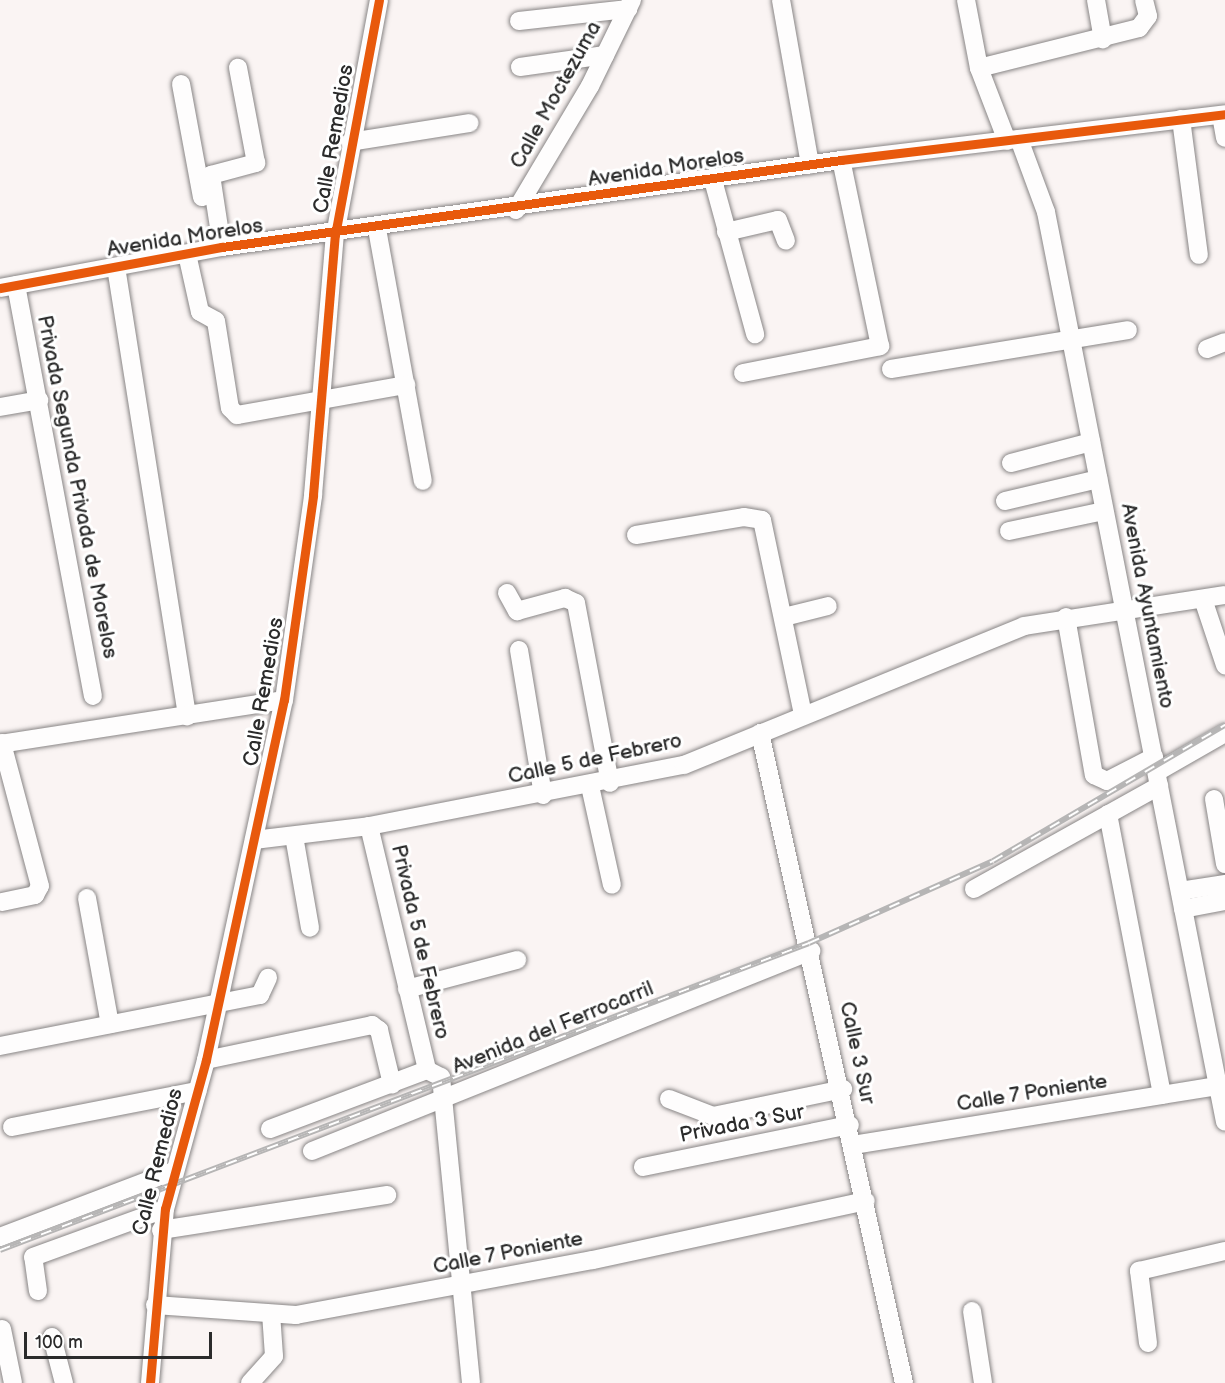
<!DOCTYPE html>
<style>
body{margin:0}
#map{position:relative;width:1225px;height:1383px;overflow:hidden;background:#faf4f3;font-family:"Balsamiq Sans",sans-serif}
div>[style]{position:absolute}
.roads{filter:drop-shadow(0 0 2px #888585) drop-shadow(0 0 2px #888585)}
.minor>*{height:18px;margin:-9px;padding:0 9px;transform-origin:9px;border-radius:9px;background:#fefdfd}
.rail>*{height:6px;margin-top:-3px;transform-origin:0;background:repeating-linear-gradient(90deg,#fff 0 11px,#b6b5b5 0 22px);box-sizing:border-box;border-block:2px solid #b6b5b5}
.cycleway>*{height:9px;margin:-4.5px;padding:0 4.5px;transform-origin:4.5px;border-radius:4.5px;background:#e8590c}
span{translate:-50% -50%;white-space:nowrap;text-align:center;line-height:1.15;-webkit-text-stroke:6px #fff;paint-order:stroke}
.street-label{font-size:21px;color:#2b2b2b}
.scale{position:absolute;left:24px;top:1332px;width:188px;height:27px;box-sizing:border-box;border:3px solid #2b2b2b;border-top:0;padding-left:8px;font-size:18px;line-height:21px;white-space:nowrap;color:#2b2b2b;-webkit-text-stroke:4px #fff;paint-order:stroke}
</style>
<div id="map">
<div class="roads">
<div class="minor">
<i style="left:781px;top:0;width:167px;rotate:80deg"></i>
<i style="left:966px;top:0;width:69px;rotate:79.2deg"></i>
<i style="left:979px;top:68px;width:78px;rotate:69deg"></i>
<i style="left:1096px;top:0;width:40px;rotate:80deg"></i>
<i style="left:519px;top:21px;width:110px;rotate:-6.3deg"></i>
<i style="left:520px;top:67px;width:86px;rotate:-8deg"></i>
<i style="left:979px;top:68px;width:165px;rotate:-14deg"></i>
<i style="left:1139px;top:28px;width:15px;rotate:-53deg"></i>
<i style="left:1148px;top:16px;width:16px;rotate:-104deg"></i>
<i style="left:181px;top:84px;width:115px;rotate:79.5deg"></i>
<i style="left:1221px;top:115px;width:23px;rotate:80deg"></i>
<i style="left:1181px;top:119px;width:137px;rotate:82.5deg"></i>
<i style="left:1019px;top:139px;width:78px;rotate:69.7deg"></i>
<i style="left:1046px;top:212px;width:927px;rotate:78.87deg"></i>
<i style="left:350px;top:142px;width:121px;rotate:-9deg"></i>
<i style="left:713px;top:180px;width:160px;rotate:74.7deg"></i>
<i style="left:516px;top:210px;width:144px;rotate:-59.2deg"></i>
<i style="left:590px;top:86px;width:96px;rotate:-64deg"></i>
<i style="left:377px;top:229px;width:256px;rotate:79.7deg"></i>
<i style="left:726px;top:232px;width:53px;rotate:-13deg"></i>
<i style="left:778px;top:220px;width:22px;rotate:69deg"></i>
<i style="left:222px;top:247px;width:73px;rotate:-98.7deg"></i>
<i style="left:211px;top:175px;width:47px;rotate:-14.9deg"></i>
<i style="left:256px;top:163px;width:97px;rotate:-100.7deg"></i>
<i style="left:187px;top:254px;width:59px;rotate:77.4deg"></i>
<i style="left:200px;top:312px;width:18px;rotate:29deg"></i>
<i style="left:216px;top:321px;width:88px;rotate:80.9deg"></i>
<i style="left:230px;top:408px;width:10px;rotate:45deg"></i>
<i style="left:237px;top:415px;width:172px;rotate:-10.1deg"></i>
<i style="left:116px;top:267px;width:455px;rotate:81deg"></i>
<i style="left:16px;top:285px;width:418px;rotate:79.4deg"></i>
<i style="left:0;top:288px;width:226px;rotate:-10.5deg"></i>
<i style="left:222px;top:247px;width:625px;rotate:-8deg"></i>
<i style="left:841px;top:160px;width:387px;rotate:-6.8deg"></i>
<i style="left:1207px;top:349px;width:19px;rotate:-21deg"></i>
<i style="left:891px;top:369px;width:240px;rotate:-9.3deg"></i>
<i style="left:743px;top:373px;width:140px;rotate:-11.1deg"></i>
<i style="left:880px;top:346px;width:190px;rotate:-101.8deg"></i>
<i style="left:0;top:407px;width:40px;rotate:-10deg"></i>
<i style="left:1011px;top:463px;width:83px;rotate:-14.7deg"></i>
<i style="left:1005px;top:501px;width:96px;rotate:-13.3deg"></i>
<i style="left:1009px;top:531px;width:97px;rotate:-11.9deg"></i>
<i style="left:636px;top:535px;width:109px;rotate:-9.5deg"></i>
<i style="left:744px;top:517px;width:18px;rotate:9deg"></i>
<i style="left:762px;top:520px;width:198px;rotate:78.1deg"></i>
<i style="left:507px;top:593px;width:21px;rotate:61deg"></i>
<i style="left:517px;top:611px;width:50px;rotate:-15.2deg"></i>
<i style="left:565px;top:598px;width:12px;rotate:24deg"></i>
<i style="left:576px;top:603px;width:183px;rotate:79.3deg"></i>
<i style="left:1203px;top:599px;width:70px;rotate:71.6deg"></i>
<i style="left:784px;top:617px;width:45px;rotate:-14deg"></i>
<i style="left:1066px;top:617px;width:160px;rotate:80deg"></i>
<i style="left:1094px;top:775px;width:14px;rotate:25deg"></i>
<i style="left:1107px;top:781px;width:53px;rotate:-27.1deg"></i>
<i style="left:519px;top:650px;width:147px;rotate:80.6deg"></i>
<i style="left:760px;top:733px;width:666px;rotate:77.51deg"></i>
<i style="left:0;top:744px;width:287px;rotate:-8.8deg"></i>
<i style="left:1157px;top:772px;width:78px;rotate:-29.8deg"></i>
<i style="left:590px;top:786px;width:101px;rotate:77.5deg"></i>
<i style="left:1214px;top:799px;width:66px;rotate:80.4deg"></i>
<i style="left:1108px;top:814px;width:286px;rotate:79.1deg"></i>
<i style="left:369px;top:826px;width:251px;rotate:76.6deg"></i>
<i style="left:427px;top:1070px;width:16px;rotate:27deg"></i>
<i style="left:441px;top:1077px;width:307px;rotate:84.4deg"></i>
<i style="left:294px;top:836px;width:93px;rotate:80.1deg"></i>
<i style="left:254px;top:840px;width:116px;rotate:-6.9deg"></i>
<i style="left:369px;top:826px;width:321px;rotate:-11deg"></i>
<i style="left:684px;top:765px;width:367px;rotate:-22.2deg"></i>
<i style="left:1024px;top:626px;width:203px;rotate:-8.8deg"></i>
<i style="left:974px;top:889px;width:212px;rotate:-29.1deg"></i>
<i style="left:1180px;top:891px;width:46px;rotate:-8.8deg"></i>
<i style="left:87px;top:898px;width:128px;rotate:79.7deg"></i>
<i style="left:2px;top:902px;width:34px;rotate:-12deg"></i>
<i style="left:35px;top:895px;width:10px;rotate:-61deg"></i>
<i style="left:40px;top:886px;width:148px;rotate:-104.9deg"></i>
<i style="left:1183px;top:909px;width:43px;rotate:-10.8deg"></i>
<i style="left:407px;top:989px;width:114px;rotate:-14.8deg"></i>
<i style="left:0;top:1046px;width:265px;rotate:-11.1deg"></i>
<i style="left:260px;top:995px;width:19px;rotate:-65deg"></i>
<i style="left:206px;top:1060px;width:170px;rotate:-11.9deg"></i>
<i style="left:372px;top:1025px;width:9px;rotate:36deg"></i>
<i style="left:379px;top:1030px;width:56px;rotate:76.5deg"></i>
<i style="left:669px;top:1099px;width:47px;rotate:21.1deg"></i>
<i style="left:713px;top:1116px;width:133px;rotate:-11.7deg"></i>
<i style="left:12px;top:1127px;width:189px;rotate:-11deg"></i>
<i style="left:270px;top:1129px;width:168px;rotate:-20.6deg"></i>
<i style="left:853px;top:1145px;width:369px;rotate:-9.2deg"></i>
<i style="left:312px;top:1151px;width:538px;rotate:-21.84deg"></i>
<i style="left:643px;top:1167px;width:211px;rotate:-11.5deg"></i>
<i style="left:161px;top:1230px;width:229px;rotate:-8.8deg"></i>
<i style="left:0;top:1237px;width:186px;rotate:-20.8deg"></i>
<i style="left:38px;top:1291px;width:34px;rotate:-98deg"></i>
<i style="left:33px;top:1257px;width:140px;rotate:-20deg"></i>
<i style="left:155px;top:1305px;width:141px;rotate:4.1deg"></i>
<i style="left:296px;top:1315px;width:302px;rotate:-10.5deg"></i>
<i style="left:593px;top:1260px;width:279px;rotate:-12.2deg"></i>
<i style="left:972px;top:1311px;width:73px;rotate:81.3deg"></i>
<i style="left:2px;top:1329px;width:55px;rotate:78.5deg"></i>
<i style="left:52px;top:1337px;width:48px;rotate:75.4deg"></i>
<i style="left:1148px;top:1343px;width:73px;rotate:-97.1deg"></i>
<i style="left:1139px;top:1271px;width:88px;rotate:-13.1deg"></i>
<i style="left:150px;top:1383px;width:175px;rotate:-85.1deg"></i>
<i style="left:165px;top:1209px;width:155px;rotate:-74.6deg"></i>
<i style="left:206px;top:1060px;width:368px;rotate:-77.8deg"></i>
<i style="left:284px;top:700px;width:207px;rotate:-81.9deg"></i>
<i style="left:313px;top:495px;width:261px;rotate:-85.2deg"></i>
<i style="left:335px;top:235px;width:239px;rotate:-79.4deg"></i>
<i style="left:250px;top:1383px;width:36px;rotate:-48deg"></i>
<i style="left:274px;top:1356px;width:39px;rotate:-94deg"></i>
</div>
</div>
<div class="rail">
<i style="left:0;top:1250px;width:865px;rotate:-20.78deg"></i>
<i style="left:809px;top:943px;width:201px;rotate:-24deg"></i>
<i style="left:993px;top:861px;width:269px;rotate:-30.4deg"></i>
</div>
<div class="cycleway">
<i style="left:0;top:288px;width:226px;rotate:-10.5deg"></i>
<i style="left:222px;top:247px;width:625px;rotate:-8deg"></i>
<i style="left:841px;top:160px;width:387px;rotate:-6.8deg"></i>
<i style="left:150px;top:1383px;width:175px;rotate:-85.1deg"></i>
<i style="left:165px;top:1209px;width:155px;rotate:-74.6deg"></i>
<i style="left:206px;top:1060px;width:368px;rotate:-77.8deg"></i>
<i style="left:284px;top:700px;width:207px;rotate:-81.9deg"></i>
<i style="left:313px;top:495px;width:261px;rotate:-85.2deg"></i>
<i style="left:335px;top:235px;width:239px;rotate:-79.4deg"></i>
</div>
<div class="street-label">
<span style="left:556px;top:95px;rotate:-61deg">Calle Moctezuma</span>
<span style="left:334px;top:139px;rotate:-80deg">Calle Remedios</span>
<span style="left:666px;top:168px;rotate:-9deg">Avenida Morelos</span>
<span style="left:185px;top:238px;rotate:-9deg">Avenida Morelos</span>
<span style="left:77px;top:487px;rotate:79deg">Privada Segunda Privada de Morelos</span>
<span style="left:1147px;top:606px;rotate:79deg">Avenida Ayuntamiento</span>
<span style="left:264px;top:692px;rotate:-80deg">Calle Remedios</span>
<span style="left:595px;top:759px;rotate:-12deg">Calle 5 de Febrero</span>
<span style="left:420px;top:942px;rotate:77deg">Privada 5 de Febrero</span>
<span style="left:553px;top:1028px;rotate:-22deg">Avenida del Ferrocarril</span>
<span style="left:857px;top:1053px;rotate:78deg">Calle 3 Sur</span>
<span style="left:1032px;top:1093px;rotate:-9deg">Calle 7 Poniente</span>
<span style="left:742px;top:1124px;rotate:-11deg">Privada 3 Sur</span>
<span style="left:158px;top:1162px;rotate:-76deg">Calle Remedios</span>
<span style="left:508px;top:1253px;rotate:-11deg">Calle 7 Poniente</span>
</div>
<div class="scale">100 m</div>
</div>
